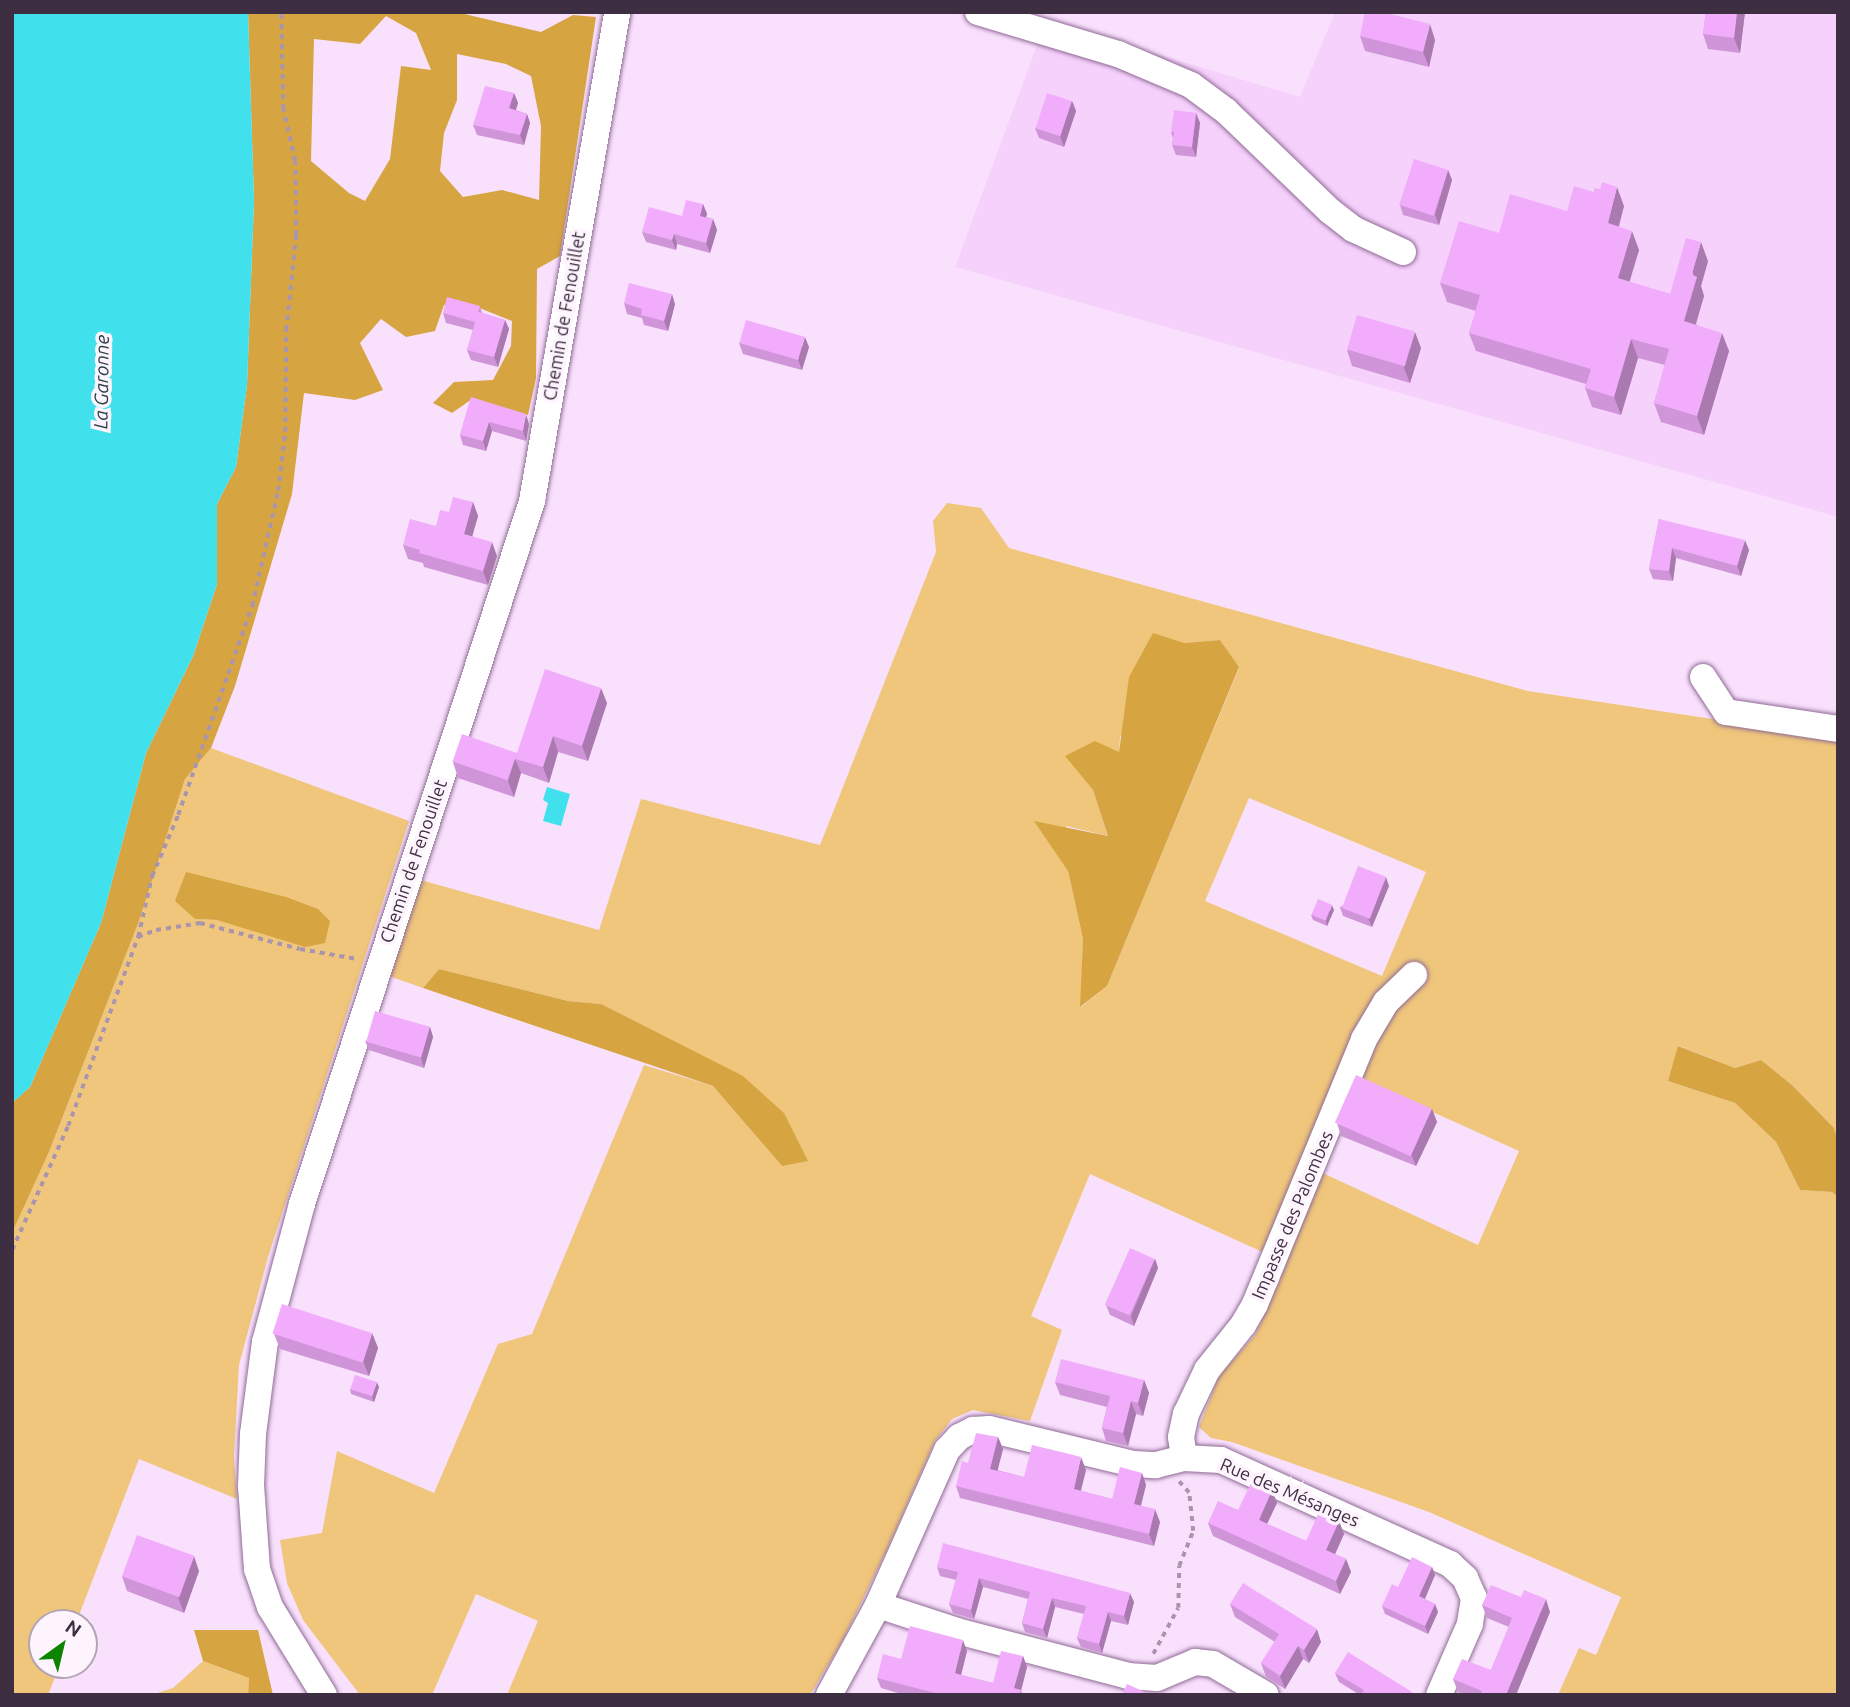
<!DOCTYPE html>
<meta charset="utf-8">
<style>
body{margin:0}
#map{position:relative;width:1850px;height:1707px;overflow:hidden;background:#f9e1fd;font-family:Ubuntu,sans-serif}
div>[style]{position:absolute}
.built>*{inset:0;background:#f6d1fc}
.green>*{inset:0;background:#efc67b}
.forest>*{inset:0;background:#d6a541}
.water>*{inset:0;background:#40e1ec}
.path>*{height:3.5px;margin-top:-1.75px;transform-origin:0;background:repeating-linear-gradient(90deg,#aa95ad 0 5px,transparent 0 10px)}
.roads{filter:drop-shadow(0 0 2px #906b96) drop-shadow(0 0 2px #906b96)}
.minor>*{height:26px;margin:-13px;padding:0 13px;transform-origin:13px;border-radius:13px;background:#fff}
.wall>*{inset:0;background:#cf95d8}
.shaded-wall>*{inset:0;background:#a979b0}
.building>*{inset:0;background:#f1adfb;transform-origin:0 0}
span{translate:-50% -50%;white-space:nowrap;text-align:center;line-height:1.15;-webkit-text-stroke:7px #fdf4fe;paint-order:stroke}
.street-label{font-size:18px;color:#3e2e41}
.water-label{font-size:19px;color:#274143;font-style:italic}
.frame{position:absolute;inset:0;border:14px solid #3e2e41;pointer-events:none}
.north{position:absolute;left:28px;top:1609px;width:70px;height:70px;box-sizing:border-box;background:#fdf4fe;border:2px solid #b1a5b2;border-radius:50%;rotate:34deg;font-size:19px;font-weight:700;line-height:28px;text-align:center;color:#3e2e41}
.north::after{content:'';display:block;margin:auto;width:24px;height:32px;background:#0c8400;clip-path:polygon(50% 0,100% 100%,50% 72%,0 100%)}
</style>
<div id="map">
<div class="built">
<i style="clip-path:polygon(1335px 12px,1838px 12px,1838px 517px,955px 267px,1046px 21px,1300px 97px)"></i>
</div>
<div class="green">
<i style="clip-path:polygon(evenodd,947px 503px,981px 508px,1009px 548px,1528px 691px,1838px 738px,1838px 1140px,1834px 1128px,1792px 1085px,1761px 1060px,1735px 1068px,1679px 1046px,1668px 1081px,1735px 1103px,1776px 1142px,1800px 1190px,1832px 1192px,1838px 1197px,1838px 1695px,1558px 1695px,1579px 1648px,1596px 1655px,1621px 1597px,1429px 1512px,1232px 1442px,1211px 1438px,1199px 1427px,1219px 1376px,1255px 1335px,1287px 1263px,1090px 1174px,1031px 1316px,1062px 1330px,1030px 1421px,973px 1410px,952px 1419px,935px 1441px,886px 1552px,843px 1640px,810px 1695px,507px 1695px,538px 1621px,476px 1594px,432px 1695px,360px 1695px,303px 1620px,287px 1583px,280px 1540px,322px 1533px,337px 1451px,434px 1493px,498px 1344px,532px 1334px,644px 1065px,713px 1086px,782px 1166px,784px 1113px,601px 1004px,568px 1001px,439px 969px,423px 988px,386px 975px,417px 879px,599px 930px,641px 799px,820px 845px,936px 552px,933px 521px,947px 503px,1220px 640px,1239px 668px,1107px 986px,1081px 1007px,1083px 939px,1068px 871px,1066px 826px,1108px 836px,1093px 790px,1066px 756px,1119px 753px,1120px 737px,1184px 643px,1220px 640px,947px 503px,1249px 798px,1426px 872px,1382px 976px,1205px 901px,1249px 798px,947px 503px,1355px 1077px,1519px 1151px,1478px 1245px,1314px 1169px,1355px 1077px)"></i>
<i style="clip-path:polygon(evenodd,211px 748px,409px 821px,268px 1257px,239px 1365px,234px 1457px,237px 1499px,139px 1459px,76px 1623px,42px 1623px,42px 1665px,60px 1665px,48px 1695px,12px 1695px,12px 1233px,49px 1152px,139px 921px,185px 779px,211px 748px,286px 897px,217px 920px,195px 919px,286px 897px)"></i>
<i style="clip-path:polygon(203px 1661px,249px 1678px,248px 1695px,151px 1695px,173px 1688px)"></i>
</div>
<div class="forest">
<i style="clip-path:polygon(evenodd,248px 12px,456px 12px,541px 32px,573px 15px,596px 17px,560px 256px,537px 269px,536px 378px,528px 415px,472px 399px,452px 413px,433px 403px,454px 382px,493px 380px,511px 346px,512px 321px,467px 303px,444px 305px,435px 331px,406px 337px,381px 319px,360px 343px,383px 390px,355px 400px,304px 393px,292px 494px,235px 686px,211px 748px,185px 779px,139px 921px,49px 1152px,12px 1233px,12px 1103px,30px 1087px,101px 923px,146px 753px,193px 656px,217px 584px,217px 504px,236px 467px,247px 385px,254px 201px,248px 12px,386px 16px,416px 33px,431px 70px,401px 66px,390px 159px,365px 201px,349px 193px,311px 161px,314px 39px,360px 44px,386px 16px,248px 12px,457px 54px,506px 64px,531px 76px,541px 126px,539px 200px,502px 190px,463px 197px,440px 171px,444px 133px,457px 100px,457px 54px)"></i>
<i style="clip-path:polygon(1153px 633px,1184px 643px,1220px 640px,1239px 667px,1107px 986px,1080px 1007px,1083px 939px,1068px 871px,1034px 821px,1108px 836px,1093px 790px,1065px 756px,1095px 741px,1119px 752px,1129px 677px)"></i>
<i style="clip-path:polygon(186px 872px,286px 897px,318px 909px,330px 921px,325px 943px,305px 947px,217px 920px,195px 919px,175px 901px)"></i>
<i style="clip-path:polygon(439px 969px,568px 1001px,601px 1004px,743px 1076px,784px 1113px,808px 1161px,782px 1166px,713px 1086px,423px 988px)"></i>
<i style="clip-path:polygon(1678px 1046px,1735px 1068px,1761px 1060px,1792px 1085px,1834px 1128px,1838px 1140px,1838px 1197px,1832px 1192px,1800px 1190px,1776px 1142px,1735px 1103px,1668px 1081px)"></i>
<i style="clip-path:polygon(194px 1630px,258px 1630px,273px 1695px,248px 1695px,249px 1678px,203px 1661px)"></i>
</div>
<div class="water">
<i style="clip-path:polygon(12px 12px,248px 12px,254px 201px,247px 385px,236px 467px,217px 504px,217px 584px,193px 656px,146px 753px,101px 923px,30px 1087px,12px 1103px)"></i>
<i style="clip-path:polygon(547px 787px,570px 794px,561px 826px,543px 821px,548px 803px,543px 800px)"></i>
</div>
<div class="path">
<i style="left:138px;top:937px;width:19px;rotate:-21deg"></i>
<i style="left:156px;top:930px;width:45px;rotate:-9deg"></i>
<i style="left:200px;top:923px;width:103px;rotate:14.6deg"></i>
<i style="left:300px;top:949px;width:58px;rotate:10deg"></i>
<i style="left:12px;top:1250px;width:136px;rotate:-65.7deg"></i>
<i style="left:68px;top:1126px;width:202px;rotate:-69.7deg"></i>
<i style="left:138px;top:937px;width:63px;rotate:-77.1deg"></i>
<i style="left:152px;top:876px;width:66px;rotate:-66.9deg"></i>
<i style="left:178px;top:815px;width:222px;rotate:-70.5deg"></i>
<i style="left:252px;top:606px;width:118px;rotate:-77.3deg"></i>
<i style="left:278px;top:491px;width:59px;rotate:-83.2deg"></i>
<i style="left:285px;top:432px;width:102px;rotate:-89.4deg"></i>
<i style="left:286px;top:330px;width:96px;rotate:-84deg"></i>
<i style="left:296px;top:235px;width:74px;rotate:-90.8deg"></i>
<i style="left:295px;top:161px;width:53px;rotate:-103deg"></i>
<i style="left:283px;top:109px;width:97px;rotate:-91.2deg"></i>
<i style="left:1153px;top:1654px;width:52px;rotate:-61.5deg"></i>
<i style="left:1178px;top:1608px;width:42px;rotate:-88.6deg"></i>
<i style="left:1179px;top:1566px;width:38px;rotate:-68deg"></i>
<i style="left:1193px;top:1531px;width:38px;rotate:-96deg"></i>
<i style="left:1189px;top:1493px;width:15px;rotate:-132deg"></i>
</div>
<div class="roads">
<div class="minor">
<i style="left:978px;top:12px;width:146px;rotate:16.7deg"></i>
<i style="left:1118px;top:54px;width:79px;rotate:23deg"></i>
<i style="left:1191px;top:85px;width:44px;rotate:36.6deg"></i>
<i style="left:1226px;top:111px;width:144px;rotate:43.9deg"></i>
<i style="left:1330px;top:211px;width:29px;rotate:38deg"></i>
<i style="left:1353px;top:229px;width:55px;rotate:24.7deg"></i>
<i style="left:1703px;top:677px;width:42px;rotate:56.7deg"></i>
<i style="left:1726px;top:712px;width:113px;rotate:8.6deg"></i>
<i style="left:1184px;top:1458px;width:21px;rotate:-98deg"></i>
<i style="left:1181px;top:1437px;width:24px;rotate:-78deg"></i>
<i style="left:1186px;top:1414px;width:49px;rotate:-64.5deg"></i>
<i style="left:1207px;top:1370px;width:58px;rotate:-51.3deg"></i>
<i style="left:1243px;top:1325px;width:24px;rotate:-60deg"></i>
<i style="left:1255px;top:1304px;width:287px;rotate:-67.6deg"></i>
<i style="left:1364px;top:1039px;width:43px;rotate:-59.3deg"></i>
<i style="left:1386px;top:1002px;width:39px;rotate:-44deg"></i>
<i style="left:878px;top:1605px;width:83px;rotate:18.2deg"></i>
<i style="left:957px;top:1631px;width:177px;rotate:14.7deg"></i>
<i style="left:1128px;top:1676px;width:29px;rotate:4deg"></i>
<i style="left:1157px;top:1678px;width:41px;rotate:-22.8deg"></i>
<i style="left:1195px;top:1662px;width:18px;rotate:6deg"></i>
<i style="left:1213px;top:1664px;width:61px;rotate:30.3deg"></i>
<i style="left:324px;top:1695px;width:103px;rotate:-121.5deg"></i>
<i style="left:270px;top:1607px;width:40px;rotate:-108.9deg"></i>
<i style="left:257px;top:1569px;width:83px;rotate:-94.1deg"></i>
<i style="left:251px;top:1486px;width:52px;rotate:-87.8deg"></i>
<i style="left:253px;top:1434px;width:93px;rotate:-82.6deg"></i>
<i style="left:265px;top:1342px;width:143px;rotate:-75deg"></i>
<i style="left:302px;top:1204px;width:740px;rotate:-71.88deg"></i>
<i style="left:532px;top:501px;width:496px;rotate:-80.1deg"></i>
<i style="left:829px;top:1695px;width:102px;rotate:-61.4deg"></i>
<i style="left:878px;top:1605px;width:170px;rotate:-66deg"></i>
<i style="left:947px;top:1450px;width:18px;rotate:-47deg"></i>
<i style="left:959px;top:1437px;width:16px;rotate:-27deg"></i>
<i style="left:973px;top:1430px;width:16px;rotate:-4deg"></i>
<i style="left:989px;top:1429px;width:149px;rotate:13.6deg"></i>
<i style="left:1134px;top:1464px;width:22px;rotate:3deg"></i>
<i style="left:1156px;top:1465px;width:29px;rotate:-14deg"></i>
<i style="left:1184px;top:1458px;width:37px;rotate:3deg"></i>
<i style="left:1221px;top:1460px;width:252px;rotate:24.4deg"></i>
<i style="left:1450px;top:1564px;width:21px;rotate:43deg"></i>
<i style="left:1465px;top:1578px;width:22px;rotate:66deg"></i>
<i style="left:1474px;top:1598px;width:26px;rotate:99deg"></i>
<i style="left:1470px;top:1624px;width:77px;rotate:113.6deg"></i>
</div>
</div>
<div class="wall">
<i style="clip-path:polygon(1706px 12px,1745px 12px,1740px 53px,1708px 49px,1703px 34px)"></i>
<i style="clip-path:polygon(1360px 36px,1435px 40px,1429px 67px,1365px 51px)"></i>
<i style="clip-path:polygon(514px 93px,518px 103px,516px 110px,527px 114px,530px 123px,524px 145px,477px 135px,473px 125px)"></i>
<i style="clip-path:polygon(1072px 101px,1076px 111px,1064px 147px,1039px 138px,1035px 128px)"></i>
<i style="clip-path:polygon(1196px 113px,1200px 123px,1196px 157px,1176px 155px,1172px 145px,1173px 138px,1171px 132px)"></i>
<i style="clip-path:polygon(1448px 170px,1452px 180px,1439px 225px,1403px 215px,1400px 205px)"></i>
<i style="clip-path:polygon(1600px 189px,1624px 206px,1619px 227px,1639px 250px,1629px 282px,1670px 294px,1708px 261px,1701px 286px,1704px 296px,1696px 324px,1729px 351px,1704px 435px,1661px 422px,1654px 403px,1665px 365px,1638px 358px,1621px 415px,1592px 407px,1585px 388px,1586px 384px,1476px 351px,1469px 333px,1476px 311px,1447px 302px,1440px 283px,1499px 233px,1567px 211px,1594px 192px)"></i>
<i style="clip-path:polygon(703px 204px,707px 214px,706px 217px,713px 219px,717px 230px,710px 253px,677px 244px,676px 250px,646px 242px,642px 232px,682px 216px)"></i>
<i style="clip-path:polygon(624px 303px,675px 304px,668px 331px,644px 325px,642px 318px,627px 314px)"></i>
<i style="clip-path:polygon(480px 306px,482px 313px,505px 320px,509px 329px,498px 367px,471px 360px,467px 350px,473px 330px,446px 323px,443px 313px)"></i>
<i style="clip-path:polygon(739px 343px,809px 347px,802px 370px,743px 354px)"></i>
<i style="clip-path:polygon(1421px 348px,1410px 383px,1352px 366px,1347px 350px)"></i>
<i style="clip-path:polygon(471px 397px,529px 424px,526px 441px,492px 431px,486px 451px,463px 445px,460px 435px)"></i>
<i style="clip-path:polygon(473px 502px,478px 516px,472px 536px,497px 556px,488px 585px,424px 567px,423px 563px,408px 559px,403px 545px,436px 526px,449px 512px)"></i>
<i style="clip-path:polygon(1659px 519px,1749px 550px,1741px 576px,1676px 558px,1673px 581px,1653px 579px,1649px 569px)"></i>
<i style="clip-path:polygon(607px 703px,588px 761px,558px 752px,549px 783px,521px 773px,514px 797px,458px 778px,453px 762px,517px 753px)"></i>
<i style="clip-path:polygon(1389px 886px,1372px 927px,1343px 916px,1340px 907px)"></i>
<i style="clip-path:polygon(1334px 910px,1327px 926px,1313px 920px,1311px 915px)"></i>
<i style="clip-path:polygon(430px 1027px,433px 1037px,424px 1068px,369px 1050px,365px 1041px)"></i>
<i style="clip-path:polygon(1432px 1109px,1437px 1122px,1416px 1166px,1341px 1136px,1337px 1123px)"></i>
<i style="clip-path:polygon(1155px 1259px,1158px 1268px,1134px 1326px,1110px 1315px,1106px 1305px)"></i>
<i style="clip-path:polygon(372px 1333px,378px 1348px,369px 1376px,280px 1349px,274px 1334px)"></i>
<i style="clip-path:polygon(1144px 1380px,1149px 1393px,1143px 1416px,1136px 1414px,1128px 1446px,1106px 1441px,1102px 1428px,1107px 1407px,1060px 1395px,1055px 1382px)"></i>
<i style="clip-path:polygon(379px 1387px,374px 1402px,351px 1394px,350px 1389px)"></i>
<i style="clip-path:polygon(998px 1437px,1003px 1449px,997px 1470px,1024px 1477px,1086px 1470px,1081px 1491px,1112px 1499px,1142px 1473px,1146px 1485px,1141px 1506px,1160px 1522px,1154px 1546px,960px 1498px,956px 1486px,968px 1463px)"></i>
<i style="clip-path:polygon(1272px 1490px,1277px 1503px,1267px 1524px,1306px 1541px,1339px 1521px,1344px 1534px,1335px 1554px,1346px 1559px,1351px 1572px,1340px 1594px,1213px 1536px,1208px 1523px,1238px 1510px)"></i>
<i style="clip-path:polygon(937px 1567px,1134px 1602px,1128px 1625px,1111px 1621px,1102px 1653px,1081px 1647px,1077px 1638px,1084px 1614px,1055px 1607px,1047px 1638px,1025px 1632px,1022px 1623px,1028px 1599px,983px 1587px,974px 1619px,953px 1613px,949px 1604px,956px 1580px,940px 1576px)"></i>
<i style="clip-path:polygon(1432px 1567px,1435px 1575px,1425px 1599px,1435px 1604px,1438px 1612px,1428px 1634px,1385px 1614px,1382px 1606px,1398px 1587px)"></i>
<i style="clip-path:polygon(199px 1571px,184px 1613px,127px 1591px,122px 1576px)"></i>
<i style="clip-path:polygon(1230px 1604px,1321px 1642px,1309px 1663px,1303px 1659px,1285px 1689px,1266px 1677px,1261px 1663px,1275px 1642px,1235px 1617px)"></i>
<i style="clip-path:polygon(1482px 1605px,1550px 1612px,1516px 1695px,1465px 1695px,1458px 1692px,1453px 1679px,1491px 1670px,1509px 1627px,1487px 1618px)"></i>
<i style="clip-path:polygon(967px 1651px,961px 1675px,993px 1683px,1023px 1656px,1027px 1667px,1021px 1690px,1023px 1695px,905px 1695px,881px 1688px,877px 1678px,901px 1659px)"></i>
<i style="clip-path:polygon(1335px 1673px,1413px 1695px,1360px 1695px,1339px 1682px)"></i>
</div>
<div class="shaded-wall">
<i style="clip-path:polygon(1737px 12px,1745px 12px,1740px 53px,1734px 38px)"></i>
<i style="clip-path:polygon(1430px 24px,1435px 40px,1429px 67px,1423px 52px)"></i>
<i style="clip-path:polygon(514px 93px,518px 103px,513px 118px,509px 108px)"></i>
<i style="clip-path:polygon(1072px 101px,1076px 111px,1064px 147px,1060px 136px)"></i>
<i style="clip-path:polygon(1196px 113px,1200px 123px,1196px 157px,1192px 147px)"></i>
<i style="clip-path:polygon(527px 114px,530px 123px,524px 145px,520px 135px)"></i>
<i style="clip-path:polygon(1448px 170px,1452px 180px,1439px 225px,1435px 215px)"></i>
<i style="clip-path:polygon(1617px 187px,1624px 206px,1614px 242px,1608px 223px)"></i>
<i style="clip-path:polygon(703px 204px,707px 214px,703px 226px,700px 216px)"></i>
<i style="clip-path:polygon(713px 219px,717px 230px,710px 253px,706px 243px)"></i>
<i style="clip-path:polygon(1632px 231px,1639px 250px,1625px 297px,1618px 278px)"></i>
<i style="clip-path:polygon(674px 234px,677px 244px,676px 250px,672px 240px)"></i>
<i style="clip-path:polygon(1701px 242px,1708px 261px,1701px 286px,1704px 296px,1691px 340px,1684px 321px,1693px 275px,1693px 270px)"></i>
<i style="clip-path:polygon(672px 294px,675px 304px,668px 331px,664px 321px)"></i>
<i style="clip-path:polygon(505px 320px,509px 329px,498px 367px,494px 357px)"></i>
<i style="clip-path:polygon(1415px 332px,1421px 348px,1410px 383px,1404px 368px)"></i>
<i style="clip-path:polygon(1722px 333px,1729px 351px,1704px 435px,1697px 416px)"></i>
<i style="clip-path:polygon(805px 337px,809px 347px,802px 370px,798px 360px)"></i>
<i style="clip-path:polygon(1631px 339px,1638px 358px,1621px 415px,1614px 397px)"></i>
<i style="clip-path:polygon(526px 414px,529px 424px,526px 441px,523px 431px)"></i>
<i style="clip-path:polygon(489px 422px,492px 431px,486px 451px,483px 441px)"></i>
<i style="clip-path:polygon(473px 502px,478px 516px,469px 548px,464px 534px)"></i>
<i style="clip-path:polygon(1745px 540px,1749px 550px,1741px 576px,1737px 566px)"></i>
<i style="clip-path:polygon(492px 542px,497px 556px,488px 585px,483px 571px)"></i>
<i style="clip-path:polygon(1672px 548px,1676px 558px,1673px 581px,1669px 571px)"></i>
<i style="clip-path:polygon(601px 688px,607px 703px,588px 761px,582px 746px)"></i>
<i style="clip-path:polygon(553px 736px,558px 752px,549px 783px,543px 767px)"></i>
<i style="clip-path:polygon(515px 759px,521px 773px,514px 797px,508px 781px)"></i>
<i style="clip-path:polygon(1386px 877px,1389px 886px,1372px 927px,1368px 918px)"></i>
<i style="clip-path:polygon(1332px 905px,1334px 910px,1327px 926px,1326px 921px)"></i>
<i style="clip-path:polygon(430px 1027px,433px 1037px,424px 1068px,421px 1058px)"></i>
<i style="clip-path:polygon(1432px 1109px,1437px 1122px,1416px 1166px,1411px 1154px)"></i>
<i style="clip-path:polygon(1155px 1259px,1158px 1268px,1134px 1326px,1131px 1316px)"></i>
<i style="clip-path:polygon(372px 1333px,378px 1348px,369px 1376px,363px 1361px)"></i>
<i style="clip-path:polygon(1144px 1380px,1149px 1393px,1143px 1416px,1138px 1403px)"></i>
<i style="clip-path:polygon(377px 1382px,379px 1387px,374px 1402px,372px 1397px)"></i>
<i style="clip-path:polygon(1131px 1401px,1136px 1414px,1128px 1446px,1123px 1433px)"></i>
<i style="clip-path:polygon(998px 1437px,1003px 1449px,995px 1481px,990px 1469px)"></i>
<i style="clip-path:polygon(1081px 1457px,1086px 1470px,1078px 1501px,1074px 1489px)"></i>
<i style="clip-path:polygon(1142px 1473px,1146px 1485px,1138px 1516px,1134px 1504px)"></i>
<i style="clip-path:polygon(1272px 1490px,1277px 1503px,1263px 1532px,1259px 1520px)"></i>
<i style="clip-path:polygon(1155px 1509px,1160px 1522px,1154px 1546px,1149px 1534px)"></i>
<i style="clip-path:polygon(1339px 1521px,1344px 1534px,1331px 1563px,1326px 1550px)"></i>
<i style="clip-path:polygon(194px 1556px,199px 1571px,184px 1613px,178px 1597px)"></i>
<i style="clip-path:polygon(1346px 1559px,1351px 1572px,1340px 1594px,1336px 1581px)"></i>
<i style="clip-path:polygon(1432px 1567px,1435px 1575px,1422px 1605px,1419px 1596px)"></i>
<i style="clip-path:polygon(979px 1578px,983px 1587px,974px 1619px,971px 1610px)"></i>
<i style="clip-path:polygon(1130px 1593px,1134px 1602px,1128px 1625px,1124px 1616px)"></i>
<i style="clip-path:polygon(1052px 1598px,1055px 1607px,1047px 1638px,1043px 1629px)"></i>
<i style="clip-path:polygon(1546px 1599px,1550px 1612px,1516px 1695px,1506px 1695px)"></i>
<i style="clip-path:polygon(1435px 1604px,1438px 1612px,1428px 1634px,1425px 1626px)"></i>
<i style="clip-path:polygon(1108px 1612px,1111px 1621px,1102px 1653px,1099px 1644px)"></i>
<i style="clip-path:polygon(1317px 1629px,1321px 1642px,1309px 1663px,1304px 1650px)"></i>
<i style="clip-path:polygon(963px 1640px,967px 1651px,959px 1683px,955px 1673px)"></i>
<i style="clip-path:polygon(1298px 1646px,1303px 1659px,1285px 1689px,1280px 1676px)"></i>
<i style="clip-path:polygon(1023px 1656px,1027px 1667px,1020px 1695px,1014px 1688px)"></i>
</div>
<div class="building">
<i style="clip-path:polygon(1365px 12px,1382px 12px,1430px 24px,1423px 52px,1360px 36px)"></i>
<i style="clip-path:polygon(1706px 12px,1737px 12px,1734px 38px,1703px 34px)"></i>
<i style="clip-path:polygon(485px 86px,514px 93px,509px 108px,527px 114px,520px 135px,473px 125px)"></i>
<i style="left:1047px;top:93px;width:26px;height:37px;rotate:18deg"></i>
<i style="clip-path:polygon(1174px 110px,1196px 113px,1192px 147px,1172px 145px,1174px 132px,1171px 132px)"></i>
<i style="left:1414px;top:159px;width:36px;height:48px;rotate:18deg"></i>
<i style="clip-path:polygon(1602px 182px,1617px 187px,1608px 223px,1632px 231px,1618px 278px,1670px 294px,1686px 238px,1701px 242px,1693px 270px,1693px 275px,1697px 277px,1684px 321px,1722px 333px,1697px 416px,1654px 403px,1669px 349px,1631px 339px,1614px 397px,1585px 388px,1591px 369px,1469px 333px,1480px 295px,1440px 283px,1459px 221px,1499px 233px,1510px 194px,1567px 211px,1574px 186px,1594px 192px,1594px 188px,1600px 189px)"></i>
<i style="clip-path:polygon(686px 200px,703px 204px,700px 216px,713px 219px,706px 243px,674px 234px,672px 240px,642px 232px,649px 207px,682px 216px)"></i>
<i style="clip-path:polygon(629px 283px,672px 294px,664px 321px,641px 315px,642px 309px,624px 303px)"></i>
<i style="clip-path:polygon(447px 297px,480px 306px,478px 312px,505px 320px,494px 357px,467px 350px,475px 322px,443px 313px)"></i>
<i style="left:1357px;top:315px;width:60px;height:36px;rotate:16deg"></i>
<i style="left:746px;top:320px;width:61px;height:24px;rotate:16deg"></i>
<i style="clip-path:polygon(471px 397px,526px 414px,523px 431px,489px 422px,483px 441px,460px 435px)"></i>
<i style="clip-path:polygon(453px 497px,473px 502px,464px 534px,492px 542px,483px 571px,419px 553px,420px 550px,403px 545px,410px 519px,436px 526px,440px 510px,449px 512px)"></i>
<i style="clip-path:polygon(1659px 519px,1745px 540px,1737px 566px,1672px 548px,1669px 571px,1649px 569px)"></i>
<i style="clip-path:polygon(545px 669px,601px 688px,582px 746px,553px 736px,543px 767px,515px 759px)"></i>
<i style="left:462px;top:734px;width:58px;height:29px;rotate:19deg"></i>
<i style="left:1358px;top:866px;width:30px;height:45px;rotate:21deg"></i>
<i style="left:1318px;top:899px;width:15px;height:17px;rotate:23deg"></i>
<i style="left:375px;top:1011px;width:57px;height:32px;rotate:16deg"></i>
<i style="left:1356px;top:1075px;width:83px;height:52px;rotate:24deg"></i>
<i style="left:1130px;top:1248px;width:27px;height:62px;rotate:24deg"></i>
<i style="left:282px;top:1304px;width:95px;height:31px;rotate:18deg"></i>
<i style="clip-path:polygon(1061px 1359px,1144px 1380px,1138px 1403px,1131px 1401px,1123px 1433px,1102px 1428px,1110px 1396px,1055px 1382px)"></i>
<i style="left:355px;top:1375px;width:23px;height:15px;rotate:18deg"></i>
<i style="clip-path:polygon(976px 1433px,998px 1437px,990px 1469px,1024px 1477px,1032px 1445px,1057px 1451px,1081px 1457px,1074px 1489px,1112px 1499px,1120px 1467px,1142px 1473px,1134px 1504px,1155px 1509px,1149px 1534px,956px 1486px,962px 1461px,968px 1463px)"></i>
<i style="clip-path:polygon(1252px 1481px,1272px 1490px,1259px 1520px,1306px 1541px,1319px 1512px,1339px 1521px,1326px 1550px,1346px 1559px,1336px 1581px,1208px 1523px,1218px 1501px,1238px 1510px)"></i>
<i style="left:137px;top:1535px;width:61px;height:44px;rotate:20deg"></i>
<i style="clip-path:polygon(943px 1543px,1130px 1593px,1124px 1616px,1108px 1612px,1099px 1644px,1077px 1638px,1086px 1606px,1052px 1598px,1043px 1629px,1022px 1623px,1030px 1592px,979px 1578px,971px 1610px,949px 1604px,958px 1572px,937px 1567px)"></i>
<i style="clip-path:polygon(1412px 1557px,1432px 1567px,1419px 1596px,1435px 1604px,1425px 1626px,1382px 1606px,1392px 1584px,1398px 1587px)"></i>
<i style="clip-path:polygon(1243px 1583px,1317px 1629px,1304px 1650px,1298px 1646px,1280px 1676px,1261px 1663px,1279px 1634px,1230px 1604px)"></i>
<i style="clip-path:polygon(1491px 1585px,1521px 1597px,1524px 1590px,1546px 1599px,1506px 1695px,1481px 1695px,1482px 1691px,1453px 1679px,1462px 1659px,1491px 1670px,1512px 1618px,1482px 1605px)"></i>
<i style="clip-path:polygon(910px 1626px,963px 1640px,955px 1673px,961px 1675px,993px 1683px,1001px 1651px,1023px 1656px,1014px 1688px,1021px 1690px,1020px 1695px,943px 1695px,877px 1678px,883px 1654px,901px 1659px)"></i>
<i style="clip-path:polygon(1348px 1652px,1412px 1692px,1410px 1695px,1361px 1695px,1364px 1690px,1335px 1673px)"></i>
<i style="clip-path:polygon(1127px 1684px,1151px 1695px,1122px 1695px)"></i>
</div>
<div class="street-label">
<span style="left:564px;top:316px;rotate:-80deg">Chemin de Fenouillet</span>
<span style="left:413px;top:861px;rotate:-71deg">Chemin de Fenouillet</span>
<span style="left:1292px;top:1215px;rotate:-67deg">Impasse des Palombes</span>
<span style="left:1290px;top:1492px;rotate:23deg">Rue des Mésanges</span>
</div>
<div class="water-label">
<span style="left:102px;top:382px;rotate:-89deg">La Garonne</span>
</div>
<div class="frame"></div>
<div class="north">N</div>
</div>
